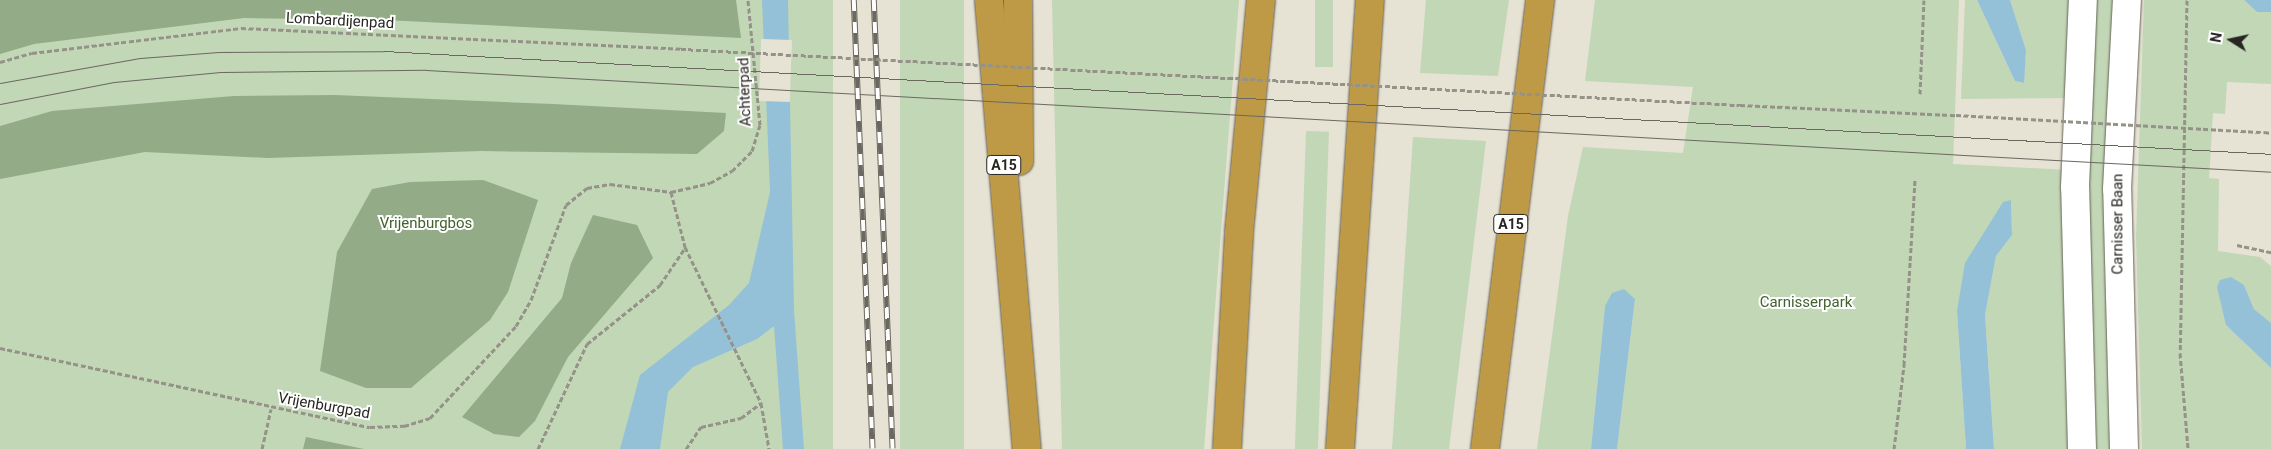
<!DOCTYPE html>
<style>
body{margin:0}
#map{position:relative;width:2271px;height:449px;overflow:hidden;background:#e6e2d4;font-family:Roboto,sans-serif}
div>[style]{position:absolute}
.green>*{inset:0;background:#c1d7b6;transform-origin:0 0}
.forest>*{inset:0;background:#93ab87}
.water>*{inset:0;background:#94c1d8}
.pier>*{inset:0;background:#e6e2d4;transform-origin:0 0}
.path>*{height:3px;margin-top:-1.5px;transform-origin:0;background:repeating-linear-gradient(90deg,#959288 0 5px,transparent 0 7.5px)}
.roads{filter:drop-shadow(0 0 1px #666256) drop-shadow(0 0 1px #666256)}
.secondary>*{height:28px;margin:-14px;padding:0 14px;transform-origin:14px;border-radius:14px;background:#fff}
.highway>*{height:28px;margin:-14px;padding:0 14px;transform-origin:14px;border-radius:14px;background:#be9a47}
.tram>*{height:1px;margin:-0.5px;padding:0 0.5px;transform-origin:0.5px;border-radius:0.5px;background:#6b6860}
.rail>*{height:5.5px;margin-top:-2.75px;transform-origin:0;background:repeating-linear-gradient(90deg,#fff 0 11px,#6b6860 0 22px);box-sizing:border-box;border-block:1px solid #6b6860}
.path-bridge>*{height:3px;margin-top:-1.5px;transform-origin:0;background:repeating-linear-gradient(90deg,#959288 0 5px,transparent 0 7.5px)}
span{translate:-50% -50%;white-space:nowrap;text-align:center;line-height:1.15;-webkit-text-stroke:4px #fff;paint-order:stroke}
.shield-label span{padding:1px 4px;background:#fff;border:1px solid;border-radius:4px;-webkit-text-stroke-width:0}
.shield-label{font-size:14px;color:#272621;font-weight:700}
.street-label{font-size:15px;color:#272621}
.park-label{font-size:15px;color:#41622d}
.north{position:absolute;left:2206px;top:15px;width:50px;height:50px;-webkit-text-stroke:4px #fff;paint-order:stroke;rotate:280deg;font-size:14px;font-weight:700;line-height:20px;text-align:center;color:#272621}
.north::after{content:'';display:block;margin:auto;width:18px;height:22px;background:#272621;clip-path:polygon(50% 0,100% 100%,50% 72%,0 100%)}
</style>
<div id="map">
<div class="green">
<i style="left:0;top:0;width:833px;height:449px"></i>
<i style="left:900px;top:0;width:64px;height:449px"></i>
<i style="clip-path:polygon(1052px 0,1239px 0,1204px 449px,1062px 449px)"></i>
<i style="left:1315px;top:0;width:18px;height:67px"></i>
<i style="clip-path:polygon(1426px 0,1509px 0,1498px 76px,1420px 73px)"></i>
<i style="clip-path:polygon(1595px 0,1959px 0,1953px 164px,2070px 170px,2078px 449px,1994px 449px,1985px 315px,1996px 256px,2012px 235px,2011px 200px,1957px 311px,1966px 449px,1617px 449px,1635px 299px,1605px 306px,1591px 449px,1537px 449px,1568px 216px,1583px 147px,1683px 153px,1693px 87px,1585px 81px)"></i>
<i style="clip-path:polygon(1965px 0,1977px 0,2015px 81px,2023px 83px,2026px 50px,2010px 0,2078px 0,2073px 98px,1961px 99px)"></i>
<i style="clip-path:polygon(2095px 0,2120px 0,2117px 449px,2092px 449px,2087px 214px)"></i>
<i style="clip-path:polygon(2144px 0,2244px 0,2257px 12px,2271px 12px,2271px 84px,2227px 82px,2225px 114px,2213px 113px,2209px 178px,2219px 179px,2218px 251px,2260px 257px,2271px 266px,2271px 323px,2254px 309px,2244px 285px,2232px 280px,2226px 325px,2271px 368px,2271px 449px,2142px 449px,2136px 236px)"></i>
<i style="left:1306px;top:131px;width:23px;height:319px;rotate:2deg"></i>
<i style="clip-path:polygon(1413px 137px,1486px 141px,1449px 449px,1392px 449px)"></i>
</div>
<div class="forest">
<i style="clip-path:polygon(0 0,736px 0,741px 38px,385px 20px,244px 18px,34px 44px,0 54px)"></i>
<i style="clip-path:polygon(335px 95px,553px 104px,726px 113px,724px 131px,697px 154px,481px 151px,268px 158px,145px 152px,0 179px,0 126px,52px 111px,234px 96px)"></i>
<i style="clip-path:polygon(483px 180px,538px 200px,508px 292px,490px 320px,411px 388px,366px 388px,320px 371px,337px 252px,372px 189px,410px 182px)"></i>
<i style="clip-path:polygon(593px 215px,637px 225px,653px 258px,568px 357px,535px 421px,519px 437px,494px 434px,462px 417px,562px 298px,571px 263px)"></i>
<i style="clip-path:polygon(306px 437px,364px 449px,303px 449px)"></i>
</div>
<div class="water">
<i style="clip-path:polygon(762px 0,788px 0,794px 311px,804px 449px,783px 449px,774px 326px,757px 339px,693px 367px,668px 392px,660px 449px,620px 449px,640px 375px,729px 305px,749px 283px,770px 192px)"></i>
<i style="clip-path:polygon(1977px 0,2010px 0,2026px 50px,2024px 83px,2015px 81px)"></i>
<i style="clip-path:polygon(2244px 0,2271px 0,2271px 12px,2257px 12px)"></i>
<i style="clip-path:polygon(2011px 200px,2012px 235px,1996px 256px,1985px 315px,1994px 449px,1966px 449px,1957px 311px,1965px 263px,2003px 202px)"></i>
<i style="clip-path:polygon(2231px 277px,2244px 285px,2254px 309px,2271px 323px,2271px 368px,2226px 325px,2217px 287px,2220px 280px)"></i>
<i style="clip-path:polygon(1624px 289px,1635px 299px,1617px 449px,1591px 449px,1605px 306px,1612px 293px)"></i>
</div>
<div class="pier">
<i style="left:761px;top:39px;width:31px;height:62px;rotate:2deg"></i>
</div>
<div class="path">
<i style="left:2187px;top:0;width:353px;rotate:91.1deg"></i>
<i style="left:2180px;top:353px;width:96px;rotate:85.2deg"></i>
<i style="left:0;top:62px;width:33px;rotate:-16deg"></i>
<i style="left:32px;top:53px;width:210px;rotate:-6.8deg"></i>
<i style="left:241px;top:28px;width:441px;rotate:2.7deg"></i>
<i style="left:1920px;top:94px;width:94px;rotate:-87.6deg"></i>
<i style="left:1740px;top:105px;width:216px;rotate:2.7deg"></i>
<i style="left:2264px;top:132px;width:7px;rotate:8deg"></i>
<i style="left:671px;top:192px;width:57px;rotate:75.7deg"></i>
<i style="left:685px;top:247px;width:174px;rotate:64deg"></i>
<i style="left:761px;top:403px;width:47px;rotate:80.1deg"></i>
<i style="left:2237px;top:245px;width:35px;rotate:12deg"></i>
<i style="left:0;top:348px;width:378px;rotate:12.1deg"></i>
<i style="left:370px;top:427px;width:34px;rotate:-2deg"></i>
<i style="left:404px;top:426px;width:27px;rotate:-17deg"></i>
<i style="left:430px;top:418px;width:126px;rotate:-46.9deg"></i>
<i style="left:516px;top:326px;width:30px;rotate:-60deg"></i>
<i style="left:531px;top:300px;width:101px;rotate:-69.8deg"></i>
<i style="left:566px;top:205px;width:27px;rotate:-39deg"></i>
<i style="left:587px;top:188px;width:23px;rotate:-10deg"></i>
<i style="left:610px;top:184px;width:62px;rotate:7.5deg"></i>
<i style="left:671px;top:192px;width:40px;rotate:-13deg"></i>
<i style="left:710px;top:183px;width:25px;rotate:-29deg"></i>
<i style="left:732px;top:171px;width:28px;rotate:-45deg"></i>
<i style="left:752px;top:151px;width:27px;rotate:-73deg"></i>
<i style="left:760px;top:125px;width:126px;rotate:-95.5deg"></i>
<i style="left:262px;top:449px;width:41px;rotate:-77.3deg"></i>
<i style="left:538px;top:449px;width:116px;rotate:-65deg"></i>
<i style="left:587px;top:344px;width:94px;rotate:-38.9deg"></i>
<i style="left:660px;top:285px;width:45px;rotate:-56deg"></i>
<i style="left:686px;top:449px;width:27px;rotate:-56deg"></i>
<i style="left:701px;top:427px;width:41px;rotate:-12.7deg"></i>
<i style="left:741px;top:418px;width:25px;rotate:-37deg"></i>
<i style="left:1894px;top:449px;width:85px;rotate:-83.2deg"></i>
<i style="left:1904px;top:365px;width:187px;rotate:-86.6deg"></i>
</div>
<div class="roads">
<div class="secondary">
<i style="left:2082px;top:449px;width:262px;rotate:-91.5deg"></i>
<i style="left:2075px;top:187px;width:187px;rotate:-87.6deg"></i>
<i style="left:2124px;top:449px;width:260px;rotate:-91.5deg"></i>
<i style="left:2117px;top:189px;width:189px;rotate:-87deg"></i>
</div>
<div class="highway">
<i style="left:989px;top:0;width:451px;rotate:85.2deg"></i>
<i style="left:1018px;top:0;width:161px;rotate:89.6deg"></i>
<i style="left:1227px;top:449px;width:217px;rotate:-86.8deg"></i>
<i style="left:1239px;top:232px;width:233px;rotate:-84.6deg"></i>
<i style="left:1340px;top:449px;width:450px;rotate:-86.2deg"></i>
<i style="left:1485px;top:449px;width:452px;rotate:-83deg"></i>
</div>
</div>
<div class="tram">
<i style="left:0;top:83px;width:142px;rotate:-10.1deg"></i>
<i style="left:140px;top:58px;width:79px;rotate:-4.3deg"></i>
<i style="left:219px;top:52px;width:165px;rotate:-0.3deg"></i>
<i style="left:384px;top:51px;width:1890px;rotate:3.12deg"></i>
<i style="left:0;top:104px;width:116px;rotate:-10.9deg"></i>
<i style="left:114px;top:82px;width:107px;rotate:-5.3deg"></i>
<i style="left:221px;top:72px;width:205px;rotate:-0.6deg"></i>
<i style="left:426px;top:70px;width:1848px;rotate:3.16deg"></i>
</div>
<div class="rail">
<i style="left:854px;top:0;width:449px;rotate:87.6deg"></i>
<i style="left:874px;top:0;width:449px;rotate:87.6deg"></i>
</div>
<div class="path-bridge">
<i style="left:681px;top:49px;width:1060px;rotate:3.03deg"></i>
<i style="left:1956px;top:115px;width:308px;rotate:3.2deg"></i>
</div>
<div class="shield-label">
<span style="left:1004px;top:165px">A15</span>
<span style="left:1511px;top:224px">A15</span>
</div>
<div class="street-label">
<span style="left:340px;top:21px;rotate:3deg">Lombardijenpad</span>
<span style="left:745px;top:92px;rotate:-92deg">Achterpad</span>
<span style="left:2118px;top:224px;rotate:-90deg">Carnisser Baan</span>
<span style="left:324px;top:406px;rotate:10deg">Vrijenburgpad</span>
</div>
<div class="park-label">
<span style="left:426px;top:224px">Vrijenburgbos</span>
<span style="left:1806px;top:303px">Carnisserpark</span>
</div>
<div class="north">N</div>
</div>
